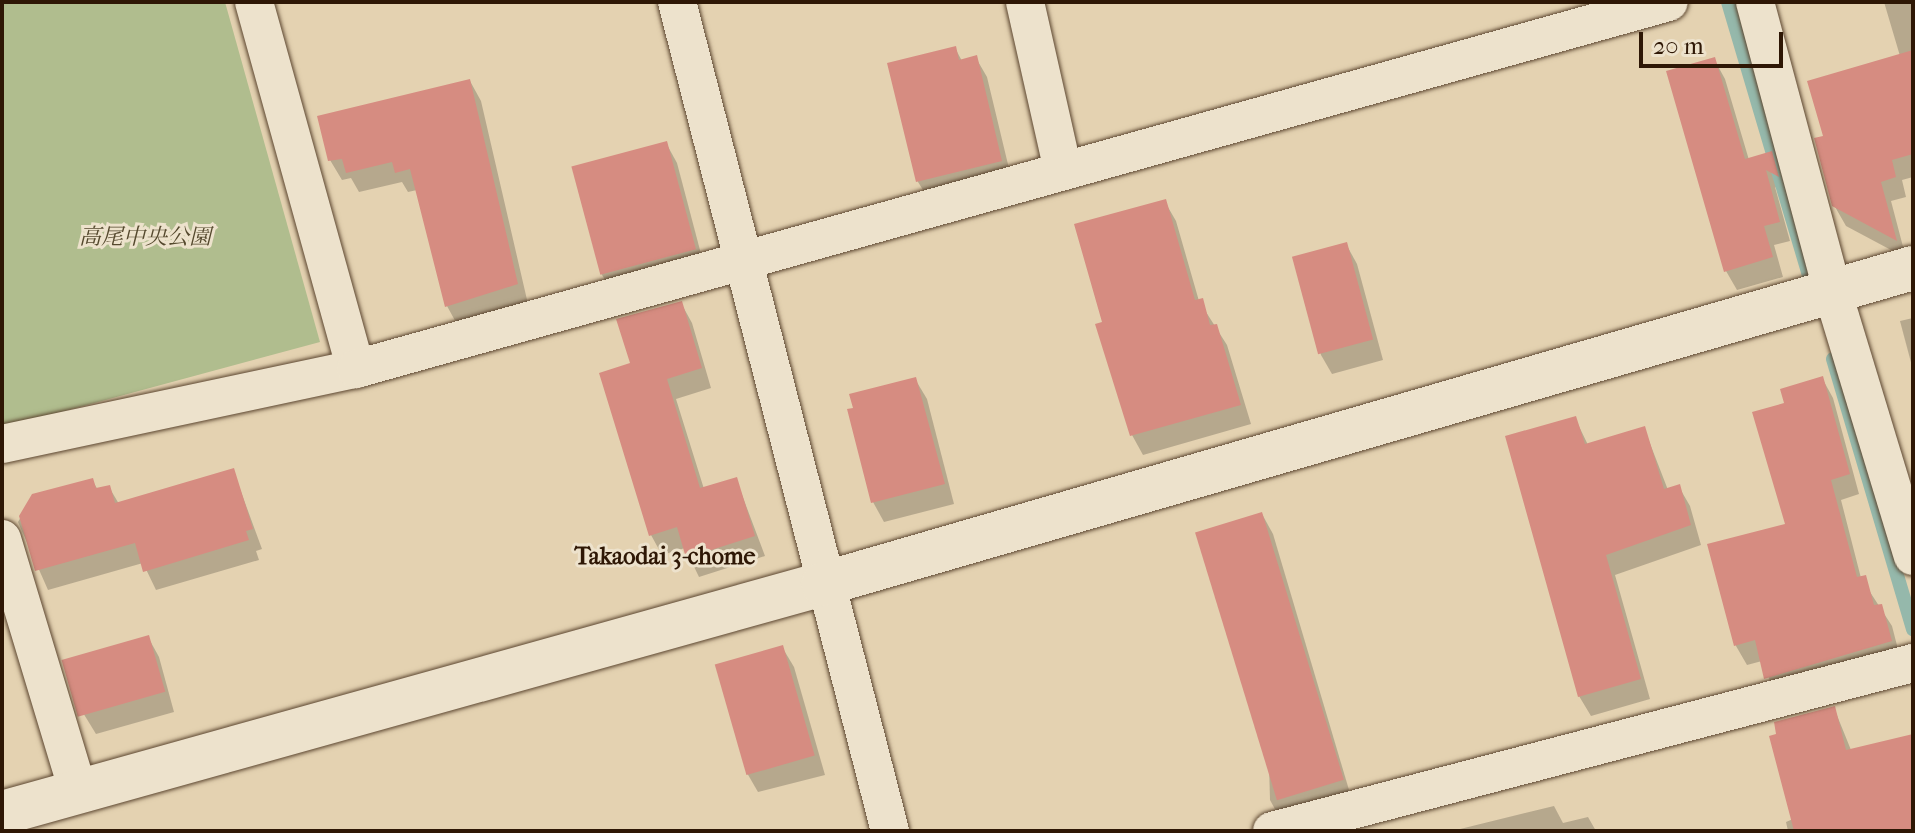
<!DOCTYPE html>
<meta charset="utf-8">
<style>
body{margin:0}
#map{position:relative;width:1915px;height:833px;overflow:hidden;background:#e4d2b1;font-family:"IM FELL French Canon","Noto Serif JP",serif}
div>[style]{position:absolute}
.green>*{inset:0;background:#b0bd8e}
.shadow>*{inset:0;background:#0003}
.stream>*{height:14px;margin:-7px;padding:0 7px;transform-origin:7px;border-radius:7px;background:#95b8ab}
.building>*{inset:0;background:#d68c81;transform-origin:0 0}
.roads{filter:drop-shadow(0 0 2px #5c4630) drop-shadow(0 0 2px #5c4630)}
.minor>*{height:38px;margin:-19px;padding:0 19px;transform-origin:19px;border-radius:19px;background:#ede2cc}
.tertiary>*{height:44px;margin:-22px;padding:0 22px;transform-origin:22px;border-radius:22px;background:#ede2cc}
span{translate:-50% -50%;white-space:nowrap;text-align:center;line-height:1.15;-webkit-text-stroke:6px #ede2cc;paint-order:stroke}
.park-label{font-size:22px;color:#55492e;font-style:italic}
.neighbourhood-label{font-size:24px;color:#2e1705;font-weight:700}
.frame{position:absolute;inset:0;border:4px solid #2e1705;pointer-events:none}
.scale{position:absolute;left:1639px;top:32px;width:144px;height:36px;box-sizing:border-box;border:4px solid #2e1705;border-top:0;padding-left:10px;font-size:24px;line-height:28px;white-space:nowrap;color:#2e1705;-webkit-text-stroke:6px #ede2cc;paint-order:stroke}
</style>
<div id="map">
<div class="green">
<i style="clip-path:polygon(2px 2px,225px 2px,320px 342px,2px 428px)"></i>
</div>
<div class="shadow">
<i style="clip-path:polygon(1884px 2px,1913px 2px,1913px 177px,1902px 180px,1906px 197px,1891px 201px,1906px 258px,1846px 226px,1834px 205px,1825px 137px,1900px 56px)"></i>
<i style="clip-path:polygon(955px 48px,962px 61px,976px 58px,987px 77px,1012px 181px,930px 201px,918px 182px,890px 64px)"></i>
<i style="clip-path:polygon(1714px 59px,1725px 79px,1749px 160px,1771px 153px,1788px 195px,1775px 187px,1790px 241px,1774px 245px,1783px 277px,1737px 290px,1726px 271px)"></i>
<i style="clip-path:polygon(470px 81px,481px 101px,528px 304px,458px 326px,447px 306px,417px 190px,408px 192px,402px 182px,359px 192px,351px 178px,342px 180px,330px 160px)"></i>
<i style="clip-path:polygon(666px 143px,677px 163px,705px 269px,613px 294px,601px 273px,574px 168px)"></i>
<i style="clip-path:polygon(1165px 202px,1176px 221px,1199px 301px,1227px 345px,1251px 424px,1143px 455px,1132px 435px,1104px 323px)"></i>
<i style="clip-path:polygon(1346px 244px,1357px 264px,1383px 360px,1332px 374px,1321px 355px,1294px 258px)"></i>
<i style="clip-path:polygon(681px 303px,692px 323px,711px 388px,676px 399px,704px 489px,736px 479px,765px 556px,699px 577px,685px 548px,662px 555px,651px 535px,632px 365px)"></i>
<i style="clip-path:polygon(1913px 318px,1913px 370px,1900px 321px)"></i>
<i style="clip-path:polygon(1822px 378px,1833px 398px,1859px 494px,1841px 500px,1861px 578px,1892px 626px,1901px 661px,1777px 698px,1762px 661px,1747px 665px,1736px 646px,1710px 545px,1787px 525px,1786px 404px)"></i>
<i style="clip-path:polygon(915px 379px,927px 399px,954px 504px,884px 522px,873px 502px)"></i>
<i style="clip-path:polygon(1575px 418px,1588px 445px,1644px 428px,1668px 490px,1679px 487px,1690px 506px,1701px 545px,1615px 575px,1650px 699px,1591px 716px,1579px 696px)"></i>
<i style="clip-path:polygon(233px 470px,262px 549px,256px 551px,259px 560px,156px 590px,143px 563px,48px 590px,18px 522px,33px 496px,92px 480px,98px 490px,109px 487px,119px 504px)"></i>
<i style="clip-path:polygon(1262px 514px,1273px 534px,1352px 800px,1281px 820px,1270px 800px)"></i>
<i style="clip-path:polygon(148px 637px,159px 657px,174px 712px,96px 734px,77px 703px,64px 661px)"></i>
<i style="clip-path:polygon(782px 647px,794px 667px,825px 775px,758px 792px,747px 773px,717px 666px)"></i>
<i style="clip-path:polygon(1834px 708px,1851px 750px,1913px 736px,1913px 831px,1788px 831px,1786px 822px,1793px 819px)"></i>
<i style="clip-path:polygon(1554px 806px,1563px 823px,1588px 817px,1596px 831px,1452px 831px)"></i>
</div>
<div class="stream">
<i style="left:1728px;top:2px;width:296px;rotate:73.5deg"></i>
<i style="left:1833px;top:359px;width:282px;rotate:73.5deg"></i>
</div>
<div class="building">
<i style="clip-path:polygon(956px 46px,959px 60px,977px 55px,1002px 161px,916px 182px,887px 63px)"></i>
<i style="clip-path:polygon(1913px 50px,1913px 154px,1892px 160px,1896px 177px,1881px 182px,1897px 241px,1832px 206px,1814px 138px,1823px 136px,1807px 81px)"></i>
<i style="clip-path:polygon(1715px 57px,1745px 159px,1772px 151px,1779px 177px,1766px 170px,1780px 222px,1764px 226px,1773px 257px,1724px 272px,1666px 71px)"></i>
<i style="clip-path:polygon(470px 79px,518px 284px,445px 307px,410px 169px,395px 173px,392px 162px,346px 173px,342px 159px,328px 161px,317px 116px)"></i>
<i style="left:667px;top:141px;width:112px;height:99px;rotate:75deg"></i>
<i style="clip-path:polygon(1166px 199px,1195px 300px,1203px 298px,1210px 325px,1217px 324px,1241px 405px,1130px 436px,1095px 324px,1102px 322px,1074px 224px)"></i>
<i style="left:1347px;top:242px;width:101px;height:57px;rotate:75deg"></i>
<i style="clip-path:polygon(682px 301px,702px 368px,667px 379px,700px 488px,737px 477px,755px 536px,686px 558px,677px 527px,649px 536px,599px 373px,630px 363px,616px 319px)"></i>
<i style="clip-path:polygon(1823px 376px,1850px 474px,1831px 480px,1857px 577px,1866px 575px,1874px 605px,1882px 604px,1892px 641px,1764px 679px,1755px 640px,1734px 646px,1707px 544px,1785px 524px,1752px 412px,1784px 403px,1780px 389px)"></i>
<i style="clip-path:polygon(916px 377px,945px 484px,871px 503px,847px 409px,853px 408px,849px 394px)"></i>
<i style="clip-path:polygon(1576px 416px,1585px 444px,1645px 426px,1664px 489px,1680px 484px,1691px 525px,1606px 555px,1641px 679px,1578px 697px,1505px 436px)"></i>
<i style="clip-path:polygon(234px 468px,253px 529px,246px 531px,249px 540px,143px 572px,135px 543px,35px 571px,19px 516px,32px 494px,93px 478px,96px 488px,110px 485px,115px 503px)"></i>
<i style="left:1262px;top:512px;width:280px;height:70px;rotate:73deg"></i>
<i style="left:149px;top:635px;width:59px;height:91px;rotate:74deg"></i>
<i style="left:783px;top:645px;width:115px;height:71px;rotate:74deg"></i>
<i style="clip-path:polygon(1835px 706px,1846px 750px,1913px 734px,1913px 831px,1794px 831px,1769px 736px,1776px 734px,1774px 722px)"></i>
</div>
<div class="roads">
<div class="minor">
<i style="left:254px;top:2px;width:381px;rotate:74.5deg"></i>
<i style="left:677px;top:2px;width:856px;rotate:75.59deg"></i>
<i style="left:1025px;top:2px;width:173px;rotate:77.3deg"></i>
<i style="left:1755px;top:2px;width:298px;rotate:75deg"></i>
<i style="left:1832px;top:290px;width:278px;rotate:73.1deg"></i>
<i style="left:2px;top:444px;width:362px;rotate:-12deg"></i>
<i style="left:356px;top:369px;width:1363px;rotate:-15.62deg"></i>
<i style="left:2px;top:539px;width:263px;rotate:73.2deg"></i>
<i style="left:1272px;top:831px;width:663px;rotate:-14.69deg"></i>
</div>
<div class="tertiary">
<i style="left:2px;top:813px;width:852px;rotate:-15.59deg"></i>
<i style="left:823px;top:584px;width:1135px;rotate:-16.17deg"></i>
</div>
</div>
<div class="park-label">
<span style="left:145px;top:238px">高尾中央公園</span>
</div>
<div class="neighbourhood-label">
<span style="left:665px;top:557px">Takaodai 3-chome</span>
</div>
<div class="frame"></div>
<div class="scale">20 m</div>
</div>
